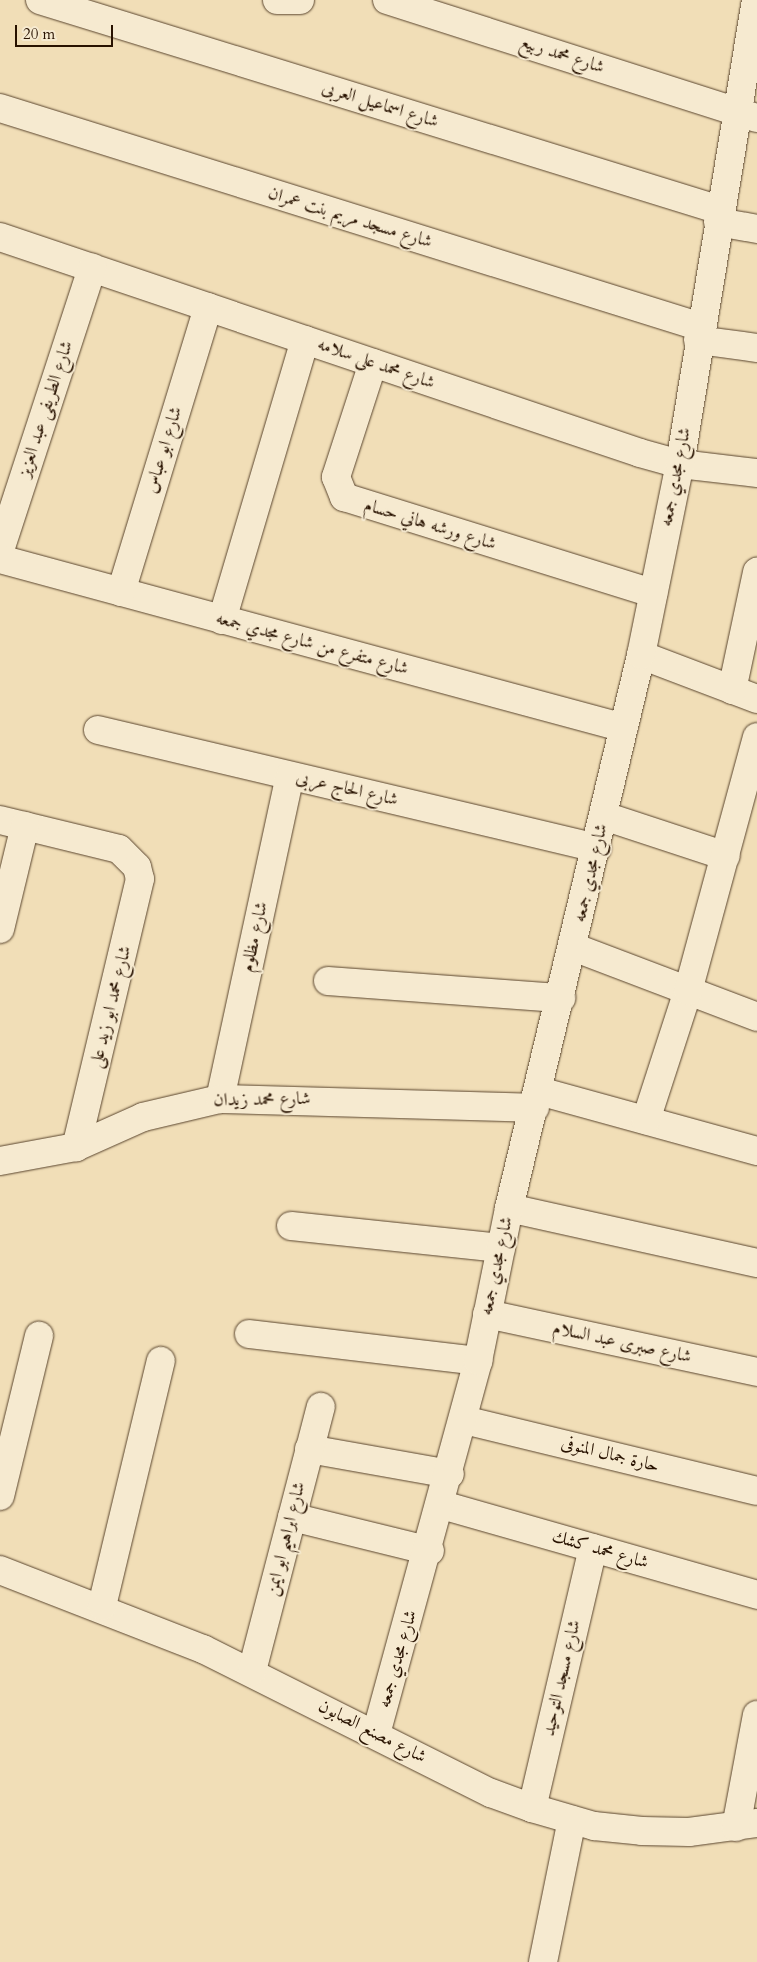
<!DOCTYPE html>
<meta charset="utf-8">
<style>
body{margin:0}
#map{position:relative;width:757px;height:1962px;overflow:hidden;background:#f1deb7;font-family:Cardo,Amiri,serif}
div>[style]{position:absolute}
.roads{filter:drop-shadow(0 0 1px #5a452e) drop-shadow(0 0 1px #5a452e)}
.minor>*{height:28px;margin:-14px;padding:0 14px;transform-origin:14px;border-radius:14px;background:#f6ead0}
span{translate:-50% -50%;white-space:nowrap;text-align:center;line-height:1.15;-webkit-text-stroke:4px #f6ead0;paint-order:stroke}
.street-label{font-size:18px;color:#281200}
.scale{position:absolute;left:15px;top:25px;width:98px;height:22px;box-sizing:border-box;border:2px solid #281200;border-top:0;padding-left:6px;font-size:15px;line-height:18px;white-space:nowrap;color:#281200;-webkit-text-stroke:4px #f6ead0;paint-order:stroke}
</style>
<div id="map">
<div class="roads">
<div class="minor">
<i style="left:40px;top:0;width:712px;rotate:17.16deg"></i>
<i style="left:277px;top:0;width:23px"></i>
<i style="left:387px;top:0;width:388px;rotate:17.7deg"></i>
<i style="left:0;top:108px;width:734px;rotate:17.35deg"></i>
<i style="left:718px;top:222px;width:40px;rotate:10deg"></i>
<i style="left:0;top:237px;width:675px;rotate:18.65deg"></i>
<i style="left:640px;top:453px;width:41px;rotate:15.4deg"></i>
<i style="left:680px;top:464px;width:78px;rotate:6.7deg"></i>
<i style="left:698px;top:340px;width:60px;rotate:7.7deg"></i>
<i style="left:373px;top:363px;width:120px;rotate:108deg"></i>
<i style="left:336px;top:477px;width:22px;rotate:68deg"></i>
<i style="left:344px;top:497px;width:324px;rotate:17.3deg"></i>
<i style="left:0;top:550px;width:297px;rotate:-71.9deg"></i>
<i style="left:0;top:559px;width:646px;rotate:15.15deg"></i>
<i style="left:121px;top:592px;width:298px;rotate:-73deg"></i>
<i style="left:222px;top:620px;width:292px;rotate:-73.5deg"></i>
<i style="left:641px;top:655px;width:124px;rotate:20.8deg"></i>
<i style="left:732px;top:690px;width:121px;rotate:-78deg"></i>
<i style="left:98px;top:730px;width:513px;rotate:13.3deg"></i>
<i style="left:604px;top:816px;width:128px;rotate:18.2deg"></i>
<i style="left:0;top:820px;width:122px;rotate:13.7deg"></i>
<i style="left:119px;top:849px;width:25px;rotate:45deg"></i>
<i style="left:137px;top:867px;width:12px;rotate:76deg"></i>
<i style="left:140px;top:879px;width:276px;rotate:103.4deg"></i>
<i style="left:0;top:929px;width:106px;rotate:-76.4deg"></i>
<i style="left:573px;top:947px;width:197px;rotate:20.8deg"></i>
<i style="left:328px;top:981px;width:234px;rotate:4.2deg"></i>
<i style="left:539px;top:1091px;width:226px;rotate:15.4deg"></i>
<i style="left:220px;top:1099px;width:330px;rotate:-77.8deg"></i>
<i style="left:646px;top:1120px;width:136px;rotate:-72deg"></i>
<i style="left:688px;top:991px;width:263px;rotate:-74.8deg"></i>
<i style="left:0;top:1161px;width:77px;rotate:-10.4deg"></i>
<i style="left:76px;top:1147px;width:73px;rotate:-24.1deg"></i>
<i style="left:143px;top:1117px;width:79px;rotate:-13.2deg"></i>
<i style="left:220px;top:1099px;width:315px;rotate:1.6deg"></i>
<i style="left:509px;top:1208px;width:254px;rotate:12.5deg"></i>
<i style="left:291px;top:1226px;width:211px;rotate:6deg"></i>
<i style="left:487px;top:1314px;width:276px;rotate:12.1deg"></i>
<i style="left:249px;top:1334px;width:231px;rotate:6.7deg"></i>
<i style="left:464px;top:1420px;width:301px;rotate:13.6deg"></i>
<i style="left:309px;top:1449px;width:143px;rotate:10.1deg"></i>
<i style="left:0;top:1496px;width:165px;rotate:-76.3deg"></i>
<i style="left:442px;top:1505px;width:328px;rotate:15.9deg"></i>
<i style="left:292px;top:1517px;width:142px;rotate:13.8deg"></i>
<i style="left:0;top:1570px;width:218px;rotate:21.3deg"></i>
<i style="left:203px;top:1649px;width:322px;rotate:26.6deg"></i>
<i style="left:491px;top:1793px;width:44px;rotate:20.1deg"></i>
<i style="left:532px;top:1808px;width:65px;rotate:16.2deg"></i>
<i style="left:594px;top:1826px;width:48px;rotate:5.9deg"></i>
<i style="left:642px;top:1831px;width:47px;rotate:1.2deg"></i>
<i style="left:689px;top:1832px;width:69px;rotate:-7.5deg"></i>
<i style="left:102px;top:1606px;width:252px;rotate:-76.5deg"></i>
<i style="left:252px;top:1671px;width:273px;rotate:-75.4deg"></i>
<i style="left:376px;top:1734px;width:387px;rotate:-74.7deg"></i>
<i style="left:478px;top:1361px;width:156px;rotate:-78.5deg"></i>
<i style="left:509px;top:1208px;width:569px;rotate:-76.57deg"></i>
<i style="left:641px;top:655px;width:195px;rotate:-78.5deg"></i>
<i style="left:680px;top:464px;width:470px;rotate:-80.7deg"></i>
<i style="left:532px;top:1808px;width:267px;rotate:-76.8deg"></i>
<i style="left:736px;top:1827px;width:114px;rotate:-79.4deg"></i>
<i style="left:543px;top:1962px;width:145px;rotate:-78.5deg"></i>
</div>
</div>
<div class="street-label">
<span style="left:562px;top:55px;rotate:18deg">شارع محمد ربيع</span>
<span style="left:380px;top:105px;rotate:17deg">شارع اسماعيل العربى</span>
<span style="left:350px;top:218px;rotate:17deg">شارع مسجد مريم بنت عمران</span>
<span style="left:376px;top:364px;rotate:19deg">شارع محمد على سلامه</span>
<span style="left:46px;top:409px;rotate:-72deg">شارع الطريفى عبد العزيز</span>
<span style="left:164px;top:450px;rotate:-73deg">شارع ابو عباس</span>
<span style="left:676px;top:477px;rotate:-79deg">شارع مجدي جمعه</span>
<span style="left:430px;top:525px;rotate:17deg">شارع ورشه هاني حسام</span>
<span style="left:312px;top:644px;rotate:15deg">شارع متفرع من شارع مجدي جمعه</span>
<span style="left:347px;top:789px;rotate:13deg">شارع الحاج عربى</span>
<span style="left:591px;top:873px;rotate:-77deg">شارع مجدي جمعه</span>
<span style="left:255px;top:937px;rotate:-78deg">شارع مظلوم</span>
<span style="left:111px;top:1007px;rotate:-76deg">شارع محمد ابو زيد على</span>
<span style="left:262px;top:1100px;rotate:-1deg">شارع محمد زيدان</span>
<span style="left:497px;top:1266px;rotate:-78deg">شارع مجدي جمعه</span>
<span style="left:622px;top:1343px;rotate:12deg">شارع صبرى عبد السلام</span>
<span style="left:610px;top:1455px;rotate:14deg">حارة جمال المنوفى</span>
<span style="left:286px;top:1539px;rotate:-76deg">شارع ابراهيم ابو ايمن</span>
<span style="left:600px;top:1550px;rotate:16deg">شارع محمد كشك</span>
<span style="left:398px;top:1659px;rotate:-74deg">شارع مجدي جمعه</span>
<span style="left:562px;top:1678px;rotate:-77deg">شارع مسجد التوحيد</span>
<span style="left:372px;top:1732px;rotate:27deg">شارع مصنع الصابون</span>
</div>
<div class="scale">20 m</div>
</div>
